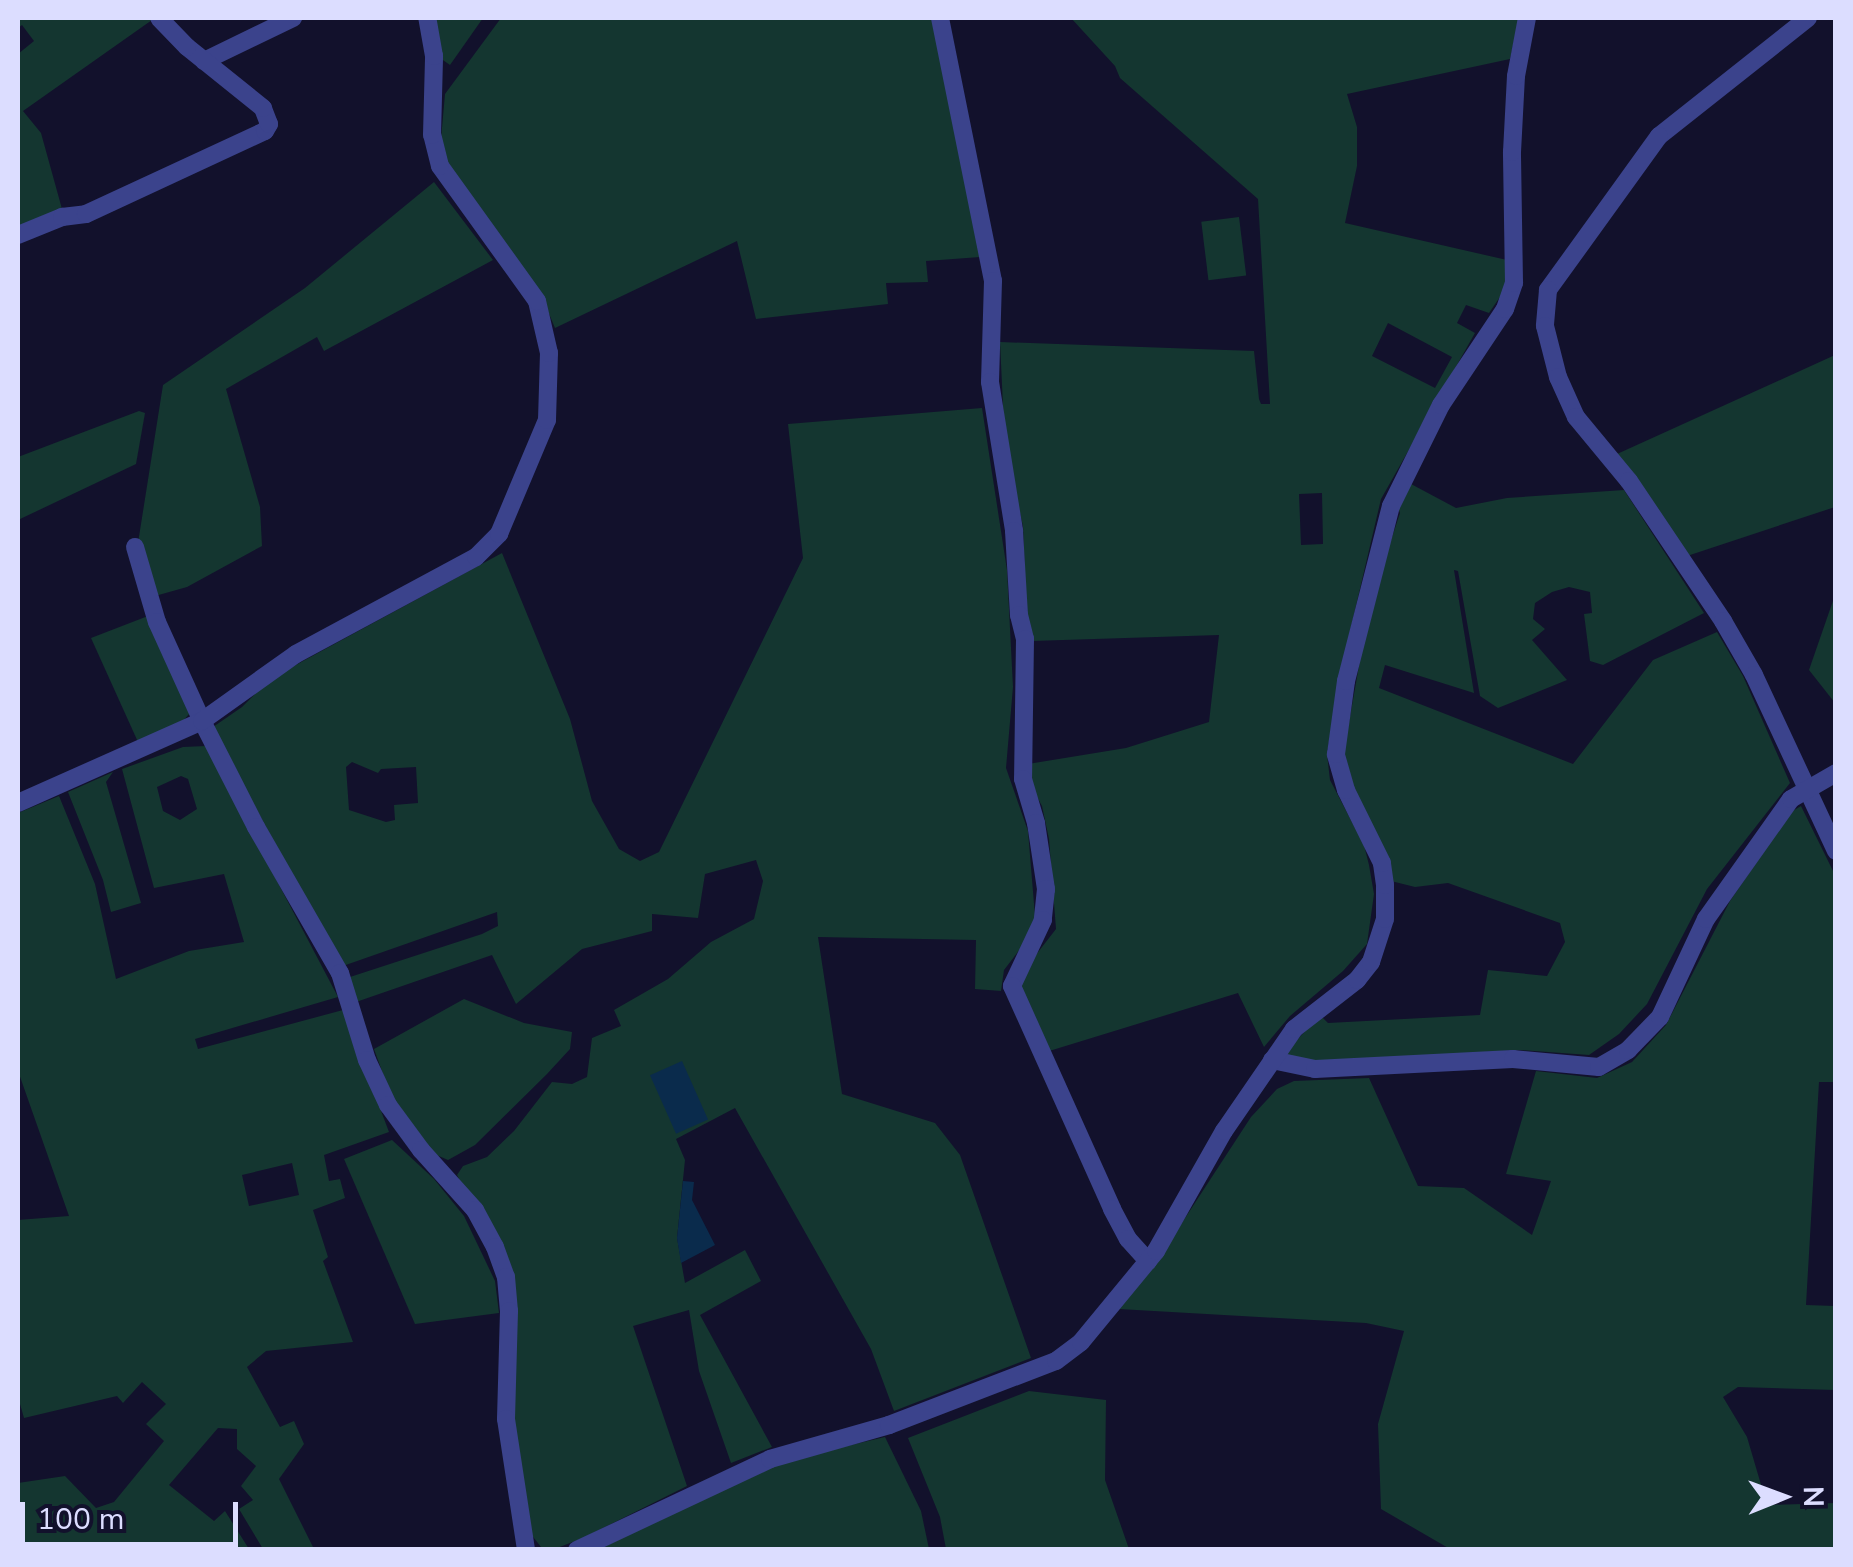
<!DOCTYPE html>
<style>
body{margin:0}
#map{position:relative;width:1853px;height:1567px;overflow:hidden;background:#12112c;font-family:"Nunito Sans",sans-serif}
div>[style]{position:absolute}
.green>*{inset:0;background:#143630;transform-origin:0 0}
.water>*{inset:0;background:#0a2b4c;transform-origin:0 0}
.minor>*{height:18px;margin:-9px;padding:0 9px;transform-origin:9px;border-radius:9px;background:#3b438c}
span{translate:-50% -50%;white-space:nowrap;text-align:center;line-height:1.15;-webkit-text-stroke:9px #12112c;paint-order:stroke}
.frame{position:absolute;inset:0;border:20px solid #dcddff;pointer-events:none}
.north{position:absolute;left:1733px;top:1447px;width:100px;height:100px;-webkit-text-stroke:8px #12112c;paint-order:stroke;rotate:89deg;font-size:28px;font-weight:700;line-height:40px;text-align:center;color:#dcddff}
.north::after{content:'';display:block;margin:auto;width:35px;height:45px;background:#dcddff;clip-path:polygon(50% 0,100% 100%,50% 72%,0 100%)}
.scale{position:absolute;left:20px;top:1502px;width:218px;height:45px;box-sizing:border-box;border:5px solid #dcddff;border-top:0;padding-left:12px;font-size:30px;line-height:35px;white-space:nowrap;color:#dcddff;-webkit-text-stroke:8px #12112c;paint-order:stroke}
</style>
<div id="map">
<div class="green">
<i style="clip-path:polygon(18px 18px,152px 20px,23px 111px,41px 133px,62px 209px,18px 229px,18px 54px,34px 41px,22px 25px,18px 28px)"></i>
<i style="clip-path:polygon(433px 18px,483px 18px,450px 65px,440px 58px)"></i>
<i style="clip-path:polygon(501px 18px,932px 18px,980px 257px,926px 261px,928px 282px,886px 283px,888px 304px,756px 319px,737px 241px,555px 328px,542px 297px,445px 164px,441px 139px,445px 94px)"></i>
<i style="clip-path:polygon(evenodd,1071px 18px,1519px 18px,1510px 59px,1347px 94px,1357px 127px,1357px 166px,1345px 223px,1507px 260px,1506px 276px,1504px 291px,1489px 313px,1466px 305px,1457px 323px,1475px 333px,1381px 499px,1340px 674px,1327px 754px,1330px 780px,1364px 845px,1369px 865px,1374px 894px,1367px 944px,1343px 971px,1290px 1016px,1264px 1047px,1238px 993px,1046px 1052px,1020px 993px,1021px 974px,1056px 929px,1049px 839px,1042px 806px,1028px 780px,1028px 764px,1126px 748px,1209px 722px,1219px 635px,1032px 641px,1027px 625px,1023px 526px,1005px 449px,1000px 342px,1254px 351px,1259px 399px,1261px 404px,1270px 404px,1258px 199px,1120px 78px,1115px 66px,1071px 18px,1388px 323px,1452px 357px,1435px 388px,1372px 356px,1388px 323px,1071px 18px,1322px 493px,1323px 544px,1301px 545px,1299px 494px,1322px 493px)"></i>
<i style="clip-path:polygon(434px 182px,493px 260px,324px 351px,317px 337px,226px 389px,260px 507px,262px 546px,187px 587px,155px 596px,138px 543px,163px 385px,305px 288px)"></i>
<i style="left:1239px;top:217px;width:59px;height:38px;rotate:83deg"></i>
<i style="clip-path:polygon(1835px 355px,1835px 507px,1684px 557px,1617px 454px)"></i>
<i style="clip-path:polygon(evenodd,982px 408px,1007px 570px,1013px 687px,1006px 768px,1028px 831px,1036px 928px,1004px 970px,1001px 991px,975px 989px,976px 940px,818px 937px,842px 1094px,935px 1123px,960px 1155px,1031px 1358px,894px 1411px,871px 1349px,735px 1108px,676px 1139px,685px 1160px,677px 1238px,685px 1283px,745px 1250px,761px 1281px,700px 1315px,772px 1447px,731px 1463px,699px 1371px,689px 1310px,633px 1326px,687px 1486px,583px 1538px,557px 1548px,541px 1547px,530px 1533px,513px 1421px,510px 1277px,457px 1175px,463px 1166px,487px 1157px,514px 1131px,552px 1082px,572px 1084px,587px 1077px,592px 1038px,621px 1026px,614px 1010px,668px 979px,711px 942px,754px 919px,763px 881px,756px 860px,705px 874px,698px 918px,652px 914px,652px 931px,582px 949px,516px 1004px,492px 955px,356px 1002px,350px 977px,482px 934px,498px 926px,497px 912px,340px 967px,213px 727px,242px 707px,270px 679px,502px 553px,570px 719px,592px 801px,619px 849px,640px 861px,659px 852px,803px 558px,788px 424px,982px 408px,352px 762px,378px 773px,381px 769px,416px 767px,418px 803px,394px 805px,395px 820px,386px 822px,349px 810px,346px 767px,352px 762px)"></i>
<i style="clip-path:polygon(139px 411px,145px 413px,136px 464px,18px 520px,18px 457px)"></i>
<i style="clip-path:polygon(1411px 484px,1456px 508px,1507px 498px,1624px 490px,1704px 613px,1603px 665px,1590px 661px,1584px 614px,1592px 613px,1590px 592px,1569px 587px,1552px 592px,1535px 603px,1533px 619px,1545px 629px,1532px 640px,1567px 680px,1498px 708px,1480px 696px,1458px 571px,1454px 570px,1474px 693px,1385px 665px,1379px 688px,1573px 764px,1653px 660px,1717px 632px,1743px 676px,1790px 783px,1707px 889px,1647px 1004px,1619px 1034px,1589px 1055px,1519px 1050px,1313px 1062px,1284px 1054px,1320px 1015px,1328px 1023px,1480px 1015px,1488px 970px,1547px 976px,1565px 942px,1560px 923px,1448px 883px,1415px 887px,1391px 881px,1350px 784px,1343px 756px,1370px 604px,1400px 513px,1398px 508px)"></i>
<i style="clip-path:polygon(1835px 595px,1835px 703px,1809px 670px)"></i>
<i style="clip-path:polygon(148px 616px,191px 712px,182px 722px,138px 742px,91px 638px)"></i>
<i style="clip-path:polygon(evenodd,206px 746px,338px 997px,195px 1039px,198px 1049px,343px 1010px,389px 1132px,324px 1155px,329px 1181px,340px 1179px,345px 1198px,313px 1210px,328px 1257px,323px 1261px,353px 1342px,266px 1351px,247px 1367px,280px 1427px,294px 1421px,304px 1444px,279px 1479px,314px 1549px,263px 1549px,239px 1509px,253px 1500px,241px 1486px,256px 1466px,237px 1449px,237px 1429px,218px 1428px,169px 1485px,214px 1521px,225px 1511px,249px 1549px,18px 1550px,18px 1483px,65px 1476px,96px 1508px,114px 1502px,164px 1441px,146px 1424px,166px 1404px,142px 1382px,123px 1403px,117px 1396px,24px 1418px,18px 1397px,18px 1220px,69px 1216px,18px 1071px,18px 813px,59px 796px,95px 884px,116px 979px,189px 951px,244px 942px,224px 874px,154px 888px,122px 769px,183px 747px,206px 746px,181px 776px,188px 779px,197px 809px,180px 820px,163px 811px,157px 787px,181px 776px,206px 746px,292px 1163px,299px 1195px,249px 1206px,242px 1175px,292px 1163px)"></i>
<i style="clip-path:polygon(113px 772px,106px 782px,141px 903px,111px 912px,103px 880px,68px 792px)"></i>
<i style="clip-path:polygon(1801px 806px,1835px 875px,1835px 1082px,1819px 1082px,1806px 1305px,1835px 1306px,1835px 1390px,1738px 1387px,1723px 1397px,1747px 1437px,1767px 1505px,1835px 1503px,1835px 1549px,1450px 1549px,1381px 1509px,1378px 1424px,1404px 1331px,1366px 1323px,1119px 1309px,1159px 1258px,1251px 1117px,1277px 1089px,1294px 1081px,1369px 1078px,1418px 1186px,1464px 1188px,1532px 1235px,1551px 1181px,1506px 1174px,1536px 1071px,1597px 1078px,1632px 1062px,1666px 1025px,1730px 901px,1791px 812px)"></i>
<i style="clip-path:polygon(464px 999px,524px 1023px,572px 1032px,570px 1049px,547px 1074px,475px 1145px,448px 1160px,432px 1153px,395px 1107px,374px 1049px)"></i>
<i style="clip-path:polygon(392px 1140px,434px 1179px,464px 1216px,495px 1281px,499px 1313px,415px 1324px,344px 1159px)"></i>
<i style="clip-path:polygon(1029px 1391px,1106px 1400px,1105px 1480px,1129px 1549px,946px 1549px,940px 1517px,908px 1438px)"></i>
<i style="clip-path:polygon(885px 1437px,921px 1511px,929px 1549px,598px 1550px,770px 1464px)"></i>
</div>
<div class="water">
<i style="left:682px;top:1061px;width:64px;height:35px;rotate:66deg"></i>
<i style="clip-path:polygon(683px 1181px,694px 1182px,692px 1200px,715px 1245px,681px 1263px,677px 1238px)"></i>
</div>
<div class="minor">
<i style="left:940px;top:18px;width:268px;rotate:78.6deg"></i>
<i style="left:993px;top:281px;width:101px;rotate:91.7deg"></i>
<i style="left:990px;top:382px;width:151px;rotate:80.8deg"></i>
<i style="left:1014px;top:531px;width:84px;rotate:86.6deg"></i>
<i style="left:1019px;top:615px;width:25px;rotate:76deg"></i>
<i style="left:1025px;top:639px;width:140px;rotate:90.8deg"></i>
<i style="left:1023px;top:779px;width:46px;rotate:73.5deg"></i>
<i style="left:1036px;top:823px;width:67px;rotate:81.4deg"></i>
<i style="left:1046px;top:889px;width:31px;rotate:96deg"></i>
<i style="left:1043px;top:920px;width:73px;rotate:115.2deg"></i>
<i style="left:1012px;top:986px;width:244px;rotate:65.8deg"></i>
<i style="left:1112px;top:1209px;width:34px;rotate:62deg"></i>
<i style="left:1128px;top:1239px;width:30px;rotate:48deg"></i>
<i style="left:1808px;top:18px;width:190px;rotate:141.6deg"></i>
<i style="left:1659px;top:136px;width:190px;rotate:125.8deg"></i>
<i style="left:1548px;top:290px;width:36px;rotate:95deg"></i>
<i style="left:1545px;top:326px;width:53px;rotate:75.7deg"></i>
<i style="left:1558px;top:377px;width:44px;rotate:65.8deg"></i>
<i style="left:1576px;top:417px;width:83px;rotate:50.4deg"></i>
<i style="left:1629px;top:481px;width:169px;rotate:56.1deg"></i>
<i style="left:1723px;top:621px;width:62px;rotate:60.1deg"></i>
<i style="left:1754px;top:675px;width:194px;rotate:65deg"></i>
<i style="left:204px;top:61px;width:99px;rotate:-25.8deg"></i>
<i style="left:18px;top:235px;width:48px;rotate:-22.2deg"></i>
<i style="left:62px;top:217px;width:24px;rotate:-7deg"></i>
<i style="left:86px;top:214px;width:197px;rotate:-24.9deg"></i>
<i style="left:265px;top:131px;width:8px;rotate:-60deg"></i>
<i style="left:269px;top:124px;width:17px;rotate:-111deg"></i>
<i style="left:263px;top:108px;width:97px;rotate:-141.2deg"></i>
<i style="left:187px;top:47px;width:40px;rotate:-134deg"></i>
<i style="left:135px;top:547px;width:78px;rotate:73.7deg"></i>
<i style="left:157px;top:622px;width:109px;rotate:65.6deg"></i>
<i style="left:202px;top:721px;width:119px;rotate:63deg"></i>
<i style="left:256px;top:827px;width:168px;rotate:60.1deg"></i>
<i style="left:340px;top:973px;width:91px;rotate:72.8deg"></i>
<i style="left:367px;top:1060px;width:50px;rotate:65deg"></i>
<i style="left:388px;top:1105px;width:56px;rotate:53.7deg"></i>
<i style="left:421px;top:1150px;width:81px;rotate:48deg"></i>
<i style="left:475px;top:1210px;width:42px;rotate:61.6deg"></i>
<i style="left:495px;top:1247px;width:32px;rotate:70deg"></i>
<i style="left:506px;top:1277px;width:34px;rotate:85deg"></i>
<i style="left:509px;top:1311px;width:108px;rotate:91.6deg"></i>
<i style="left:506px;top:1419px;width:133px;rotate:81.3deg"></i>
<i style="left:18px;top:803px;width:201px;rotate:-24deg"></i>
<i style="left:202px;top:721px;width:115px;rotate:-35.5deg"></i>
<i style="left:296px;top:654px;width:204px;rotate:-28.3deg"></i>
<i style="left:476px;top:557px;width:33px;rotate:-45deg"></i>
<i style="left:499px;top:534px;width:124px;rotate:-67.2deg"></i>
<i style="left:547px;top:420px;width:67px;rotate:-88.3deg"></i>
<i style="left:549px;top:353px;width:53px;rotate:-103deg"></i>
<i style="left:537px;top:301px;width:166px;rotate:-125.7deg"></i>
<i style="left:440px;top:166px;width:32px;rotate:-104deg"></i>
<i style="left:432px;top:135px;width:79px;rotate:-88.5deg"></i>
<i style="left:434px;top:56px;width:39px;rotate:-100deg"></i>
<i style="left:1272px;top:1060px;width:44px;rotate:11.8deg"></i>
<i style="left:1315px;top:1069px;width:198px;rotate:-2.9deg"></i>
<i style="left:1513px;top:1059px;width:86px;rotate:5.3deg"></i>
<i style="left:1599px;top:1067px;width:34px;rotate:-30deg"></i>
<i style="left:1628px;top:1050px;width:46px;rotate:-45.9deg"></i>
<i style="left:1660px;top:1017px;width:108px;rotate:-64.9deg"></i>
<i style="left:1706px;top:919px;width:147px;rotate:-54.7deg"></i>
<i style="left:1791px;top:799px;width:52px;rotate:-30deg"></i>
<i style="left:577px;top:1550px;width:213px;rotate:-25.2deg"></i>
<i style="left:770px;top:1459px;width:124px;rotate:-15.9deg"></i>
<i style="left:889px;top:1425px;width:179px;rotate:-21deg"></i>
<i style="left:1056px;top:1361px;width:31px;rotate:-37deg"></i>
<i style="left:1081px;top:1342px;width:118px;rotate:-50.5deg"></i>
<i style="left:1156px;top:1251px;width:138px;rotate:-60.5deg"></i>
<i style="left:1224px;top:1131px;width:124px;rotate:-55.5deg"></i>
<i style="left:1294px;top:1029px;width:80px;rotate:-37.9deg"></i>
<i style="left:1357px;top:980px;width:23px;rotate:-52deg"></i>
<i style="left:1371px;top:962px;width:45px;rotate:-72deg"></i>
<i style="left:1385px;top:919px;width:34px;rotate:-90deg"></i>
<i style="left:1385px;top:885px;width:22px;rotate:-98deg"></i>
<i style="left:1382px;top:863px;width:81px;rotate:-116.3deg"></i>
<i style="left:1346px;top:790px;width:37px;rotate:-106deg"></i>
<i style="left:1336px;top:754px;width:74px;rotate:-82.2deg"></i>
<i style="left:1346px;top:681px;width:181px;rotate:-75.6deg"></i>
<i style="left:1391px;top:506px;width:113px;rotate:-63.7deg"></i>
<i style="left:1441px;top:405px;width:115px;rotate:-56.3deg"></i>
<i style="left:1505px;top:309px;width:28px;rotate:-71deg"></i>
<i style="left:1514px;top:283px;width:131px;rotate:-90.9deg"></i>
<i style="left:1512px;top:152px;width:76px;rotate:-87deg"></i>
<i style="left:1516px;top:76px;width:59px;rotate:-79.3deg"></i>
</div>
<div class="frame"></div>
<div class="north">N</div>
<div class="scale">100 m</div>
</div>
